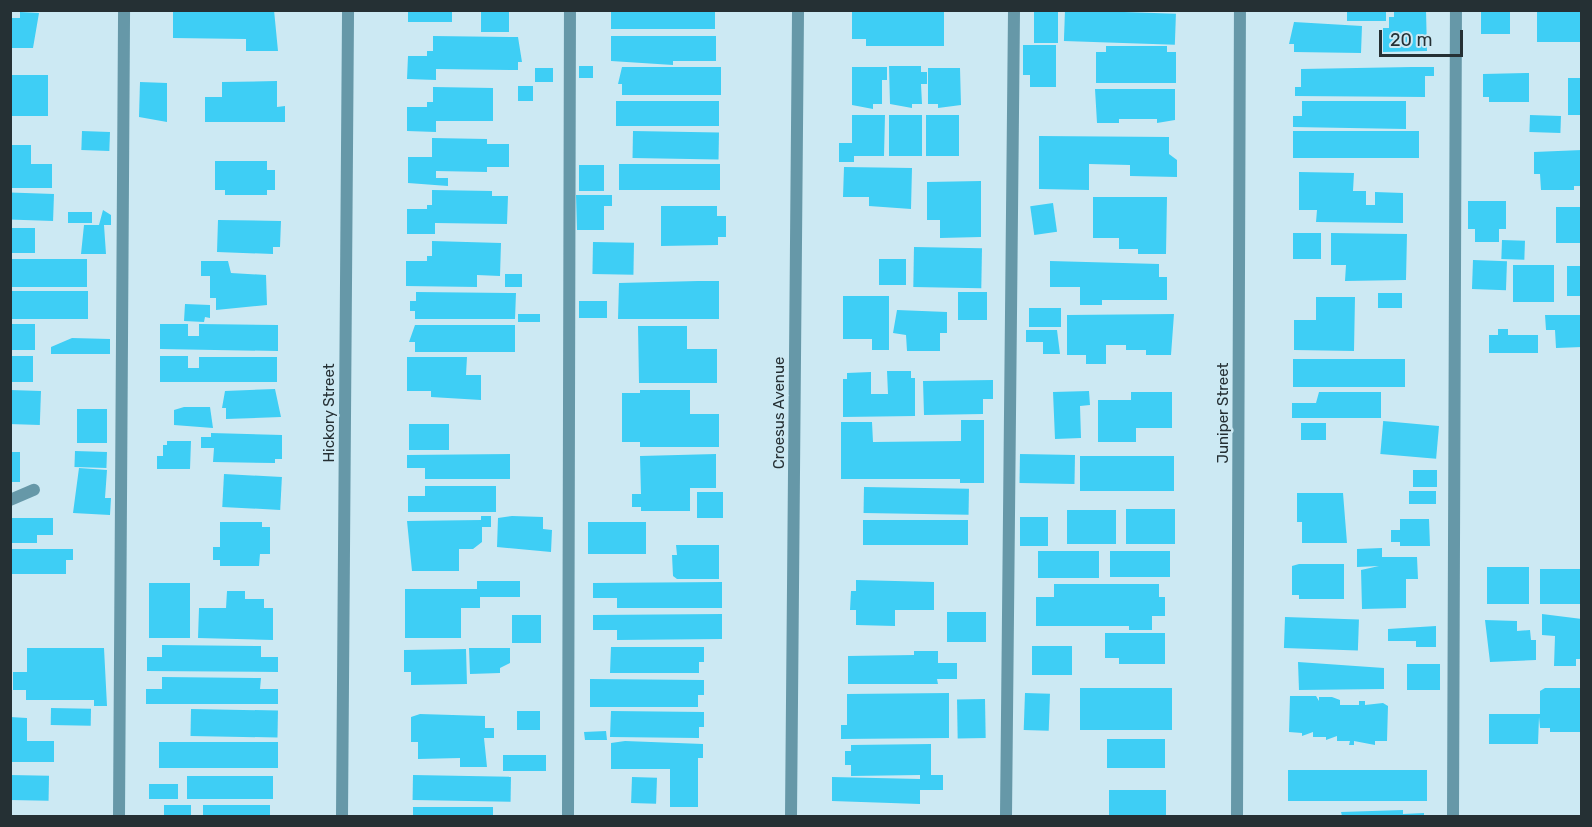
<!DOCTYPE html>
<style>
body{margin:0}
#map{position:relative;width:1592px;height:827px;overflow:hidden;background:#cce9f3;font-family:Rubik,sans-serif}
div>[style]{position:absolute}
.building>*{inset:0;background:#3ecef5;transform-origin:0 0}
.lane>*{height:12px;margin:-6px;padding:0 6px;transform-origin:6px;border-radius:6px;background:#6698a8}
.street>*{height:12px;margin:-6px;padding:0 6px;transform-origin:6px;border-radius:6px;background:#6698a8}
span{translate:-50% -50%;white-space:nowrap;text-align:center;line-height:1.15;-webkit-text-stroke:5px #cce9f3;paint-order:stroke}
.street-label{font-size:15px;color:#253034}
.frame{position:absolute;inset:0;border:12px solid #253034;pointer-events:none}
.scale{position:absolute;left:1379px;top:30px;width:84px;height:27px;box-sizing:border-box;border:3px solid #253034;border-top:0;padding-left:8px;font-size:18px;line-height:21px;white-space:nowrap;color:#253034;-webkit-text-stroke:4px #cce9f3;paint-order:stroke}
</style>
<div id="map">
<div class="building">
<i style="clip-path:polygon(173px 10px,274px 10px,278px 51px,246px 51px,246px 39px,173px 38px)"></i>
<i style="left:408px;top:10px;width:44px;height:12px"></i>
<i style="left:481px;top:10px;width:28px;height:22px"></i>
<i style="left:611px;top:10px;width:104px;height:19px"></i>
<i style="clip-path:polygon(852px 10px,944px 10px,944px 46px,866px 46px,866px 39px,852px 39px)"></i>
<i style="left:1034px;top:10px;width:24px;height:33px"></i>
<i style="left:1065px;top:10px;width:111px;height:31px;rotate:2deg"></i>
<i style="left:1347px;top:10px;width:39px;height:11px"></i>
<i style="clip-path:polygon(1394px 10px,1426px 10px,1427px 51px,1383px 52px,1383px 28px,1389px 28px,1389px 17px,1394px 17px)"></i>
<i style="left:1481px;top:10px;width:29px;height:24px"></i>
<i style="left:1537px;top:10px;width:45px;height:32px"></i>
<i style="clip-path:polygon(20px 12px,39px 13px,33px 48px,10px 48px,10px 18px,20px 18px)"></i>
<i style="clip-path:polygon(1294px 22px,1362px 26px,1361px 53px,1294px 52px,1294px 44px,1289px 44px)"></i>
<i style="clip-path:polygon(433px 36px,518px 37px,522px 62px,518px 62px,518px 70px,436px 69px,436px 80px,407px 79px,408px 56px,427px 56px,427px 51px,433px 51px)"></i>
<i style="clip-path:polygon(611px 36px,716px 36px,716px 61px,673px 61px,673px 65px,611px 61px)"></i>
<i style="clip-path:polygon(1023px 45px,1056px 45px,1056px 87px,1030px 87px,1030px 75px,1023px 75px)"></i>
<i style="clip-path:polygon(1106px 46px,1167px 46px,1167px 52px,1176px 52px,1176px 83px,1096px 83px,1096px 52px,1106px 52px)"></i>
<i style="left:579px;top:66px;width:14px;height:12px"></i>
<i style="clip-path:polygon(889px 66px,921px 66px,921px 72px,927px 72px,927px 84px,921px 84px,922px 104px,912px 104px,912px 108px,890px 104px)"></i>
<i style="clip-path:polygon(622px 67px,721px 67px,721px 95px,622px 95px,622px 84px,618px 84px)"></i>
<i style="clip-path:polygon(852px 67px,887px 67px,887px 80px,882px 80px,882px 104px,873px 104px,873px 109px,852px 105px)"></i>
<i style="clip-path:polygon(1412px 67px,1434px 67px,1434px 76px,1425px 76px,1425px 97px,1295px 96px,1295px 87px,1301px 87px,1301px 69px)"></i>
<i style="left:535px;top:68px;width:18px;height:14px"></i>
<i style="clip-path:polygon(928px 68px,960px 68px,961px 105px,938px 108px,938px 104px,928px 104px)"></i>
<i style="clip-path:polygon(1529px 73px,1529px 102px,1489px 102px,1489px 97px,1483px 97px,1483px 74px)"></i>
<i style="left:10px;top:75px;width:38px;height:41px"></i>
<i style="left:1568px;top:78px;width:14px;height:37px"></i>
<i style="clip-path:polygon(277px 81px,277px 107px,285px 106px,285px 122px,205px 122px,205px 97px,222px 97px,222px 82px)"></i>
<i style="clip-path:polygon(140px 82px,167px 83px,167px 122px,139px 117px)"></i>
<i style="left:518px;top:86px;width:15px;height:15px"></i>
<i style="clip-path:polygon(433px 87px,493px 88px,493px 121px,436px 121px,436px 132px,407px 131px,407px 107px,427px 107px,427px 102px,433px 102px)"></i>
<i style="clip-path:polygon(1095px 89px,1175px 89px,1175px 120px,1157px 123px,1157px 119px,1119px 119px,1119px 123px,1097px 123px)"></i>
<i style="left:616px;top:101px;width:103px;height:25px"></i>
<i style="clip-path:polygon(1302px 101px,1406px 101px,1406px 129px,1293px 127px,1293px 116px,1302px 116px)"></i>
<i style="clip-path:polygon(852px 115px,885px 115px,884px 156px,854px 156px,854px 162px,839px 162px,839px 143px,852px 143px)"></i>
<i style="left:889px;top:115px;width:33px;height:41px"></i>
<i style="left:926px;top:115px;width:33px;height:41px"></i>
<i style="left:1530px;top:115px;width:31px;height:17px;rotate:2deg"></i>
<i style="left:82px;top:131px;width:28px;height:19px;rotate:2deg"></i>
<i style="left:633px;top:131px;width:86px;height:27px;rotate:1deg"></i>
<i style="left:1419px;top:131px;width:27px;height:126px;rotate:90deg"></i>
<i style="clip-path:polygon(1039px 136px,1169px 137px,1169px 154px,1177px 160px,1177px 177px,1130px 176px,1130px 165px,1089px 164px,1089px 190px,1039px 189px)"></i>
<i style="clip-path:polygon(432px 138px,487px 139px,487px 144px,509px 144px,509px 167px,487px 167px,487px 172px,436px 171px,436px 178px,448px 178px,448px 186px,408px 183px,408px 157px,432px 157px)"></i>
<i style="clip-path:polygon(10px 145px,31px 145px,31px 164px,52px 164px,52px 188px,10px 188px)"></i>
<i style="clip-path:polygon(1582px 150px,1582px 186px,1574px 186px,1574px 190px,1541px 190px,1540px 174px,1534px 174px,1534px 152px)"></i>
<i style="clip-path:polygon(215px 161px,267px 161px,267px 170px,275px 170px,275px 190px,267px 190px,267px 195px,225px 195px,225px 190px,215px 190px)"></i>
<i style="left:619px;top:164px;width:101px;height:26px"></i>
<i style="left:579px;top:165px;width:25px;height:26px"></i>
<i style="clip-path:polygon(844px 167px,912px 168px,911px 209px,869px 206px,869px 197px,843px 197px)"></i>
<i style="clip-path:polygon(1299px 172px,1354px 173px,1353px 191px,1366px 191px,1366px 205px,1375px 205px,1375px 192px,1403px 193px,1403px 223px,1316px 222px,1317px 210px,1299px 210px)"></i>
<i style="clip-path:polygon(981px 181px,981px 237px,940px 238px,940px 220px,927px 220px,927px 182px)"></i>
<i style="clip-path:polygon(432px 190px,492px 191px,492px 196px,508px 196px,507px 224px,435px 223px,435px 234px,407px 234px,407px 209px,427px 209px,427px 205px,432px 205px)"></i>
<i style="left:54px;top:194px;width:27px;height:44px;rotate:92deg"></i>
<i style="clip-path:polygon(576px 195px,612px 195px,612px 206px,604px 206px,604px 230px,577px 230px)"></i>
<i style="clip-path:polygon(1093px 197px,1167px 197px,1166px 254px,1138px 254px,1138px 249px,1119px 249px,1119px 238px,1093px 238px)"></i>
<i style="clip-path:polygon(1468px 201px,1506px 201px,1506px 229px,1499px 229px,1499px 242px,1475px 242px,1475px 229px,1468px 229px)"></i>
<i style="left:1053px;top:203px;width:29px;height:23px;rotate:82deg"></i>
<i style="clip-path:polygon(661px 206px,717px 206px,717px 216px,726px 216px,726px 237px,718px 237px,718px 245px,661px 246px)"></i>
<i style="left:1556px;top:207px;width:26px;height:36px"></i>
<i style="clip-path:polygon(103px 210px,111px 215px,111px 225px,104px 225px,106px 254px,81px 254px,84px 225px,99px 225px)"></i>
<i style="left:92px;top:212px;width:11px;height:24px;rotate:90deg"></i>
<i style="clip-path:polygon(218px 220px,281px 221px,280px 247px,273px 247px,273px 254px,217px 252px)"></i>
<i style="left:10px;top:228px;width:25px;height:25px"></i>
<i style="left:1293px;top:233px;width:28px;height:26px"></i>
<i style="clip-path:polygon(1331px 233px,1407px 234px,1406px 280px,1345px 281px,1346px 265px,1331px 265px)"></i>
<i style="left:1502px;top:240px;width:23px;height:19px;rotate:2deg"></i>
<i style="clip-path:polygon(432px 241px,501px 243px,500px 276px,477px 275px,477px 287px,406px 286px,406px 261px,427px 261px,427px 256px,432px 256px)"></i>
<i style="left:593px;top:242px;width:41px;height:32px;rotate:1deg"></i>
<i style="left:914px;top:247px;width:68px;height:40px;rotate:1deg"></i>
<i style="left:10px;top:259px;width:77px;height:28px"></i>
<i style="left:906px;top:259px;width:26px;height:27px;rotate:90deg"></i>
<i style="left:1473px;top:260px;width:34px;height:29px;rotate:2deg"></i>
<i style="clip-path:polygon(201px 261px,228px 261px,231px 273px,266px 275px,267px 305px,216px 310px,216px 298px,210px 298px,210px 276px,201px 276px)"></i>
<i style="clip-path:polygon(1050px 261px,1159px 264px,1159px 277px,1167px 277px,1167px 300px,1102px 300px,1102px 305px,1080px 305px,1080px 287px,1050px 287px)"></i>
<i style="left:1513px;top:265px;width:41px;height:37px"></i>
<i style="left:1582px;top:266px;width:30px;height:15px;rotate:90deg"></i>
<i style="left:505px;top:274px;width:17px;height:13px"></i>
<i style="clip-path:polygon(698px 281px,719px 281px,719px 319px,618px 319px,619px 283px)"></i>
<i style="left:10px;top:291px;width:78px;height:28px"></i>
<i style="clip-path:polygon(416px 292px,516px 293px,515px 319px,415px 319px,415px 311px,410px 311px,410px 301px,416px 301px)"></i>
<i style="left:958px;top:292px;width:29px;height:28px"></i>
<i style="left:1378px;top:293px;width:24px;height:15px"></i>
<i style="clip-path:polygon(843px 296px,889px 296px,889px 350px,872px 350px,872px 339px,843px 339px)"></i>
<i style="clip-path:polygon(1316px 297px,1355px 297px,1354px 351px,1294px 350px,1294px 320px,1316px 320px)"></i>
<i style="left:579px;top:301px;width:28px;height:17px"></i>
<i style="clip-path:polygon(185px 304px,210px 305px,210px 318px,205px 317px,204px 322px,184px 321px)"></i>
<i style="left:1029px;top:308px;width:32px;height:19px"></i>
<i style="clip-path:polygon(897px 310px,947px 312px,947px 333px,940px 333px,940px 351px,907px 351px,906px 335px,893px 333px)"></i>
<i style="left:518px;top:314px;width:22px;height:8px"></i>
<i style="clip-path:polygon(1174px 314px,1171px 355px,1146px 355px,1146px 350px,1126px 350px,1126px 345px,1106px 345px,1106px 364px,1086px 364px,1086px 355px,1067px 355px,1067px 315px)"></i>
<i style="clip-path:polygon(1545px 315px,1582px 315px,1582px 347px,1556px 348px,1555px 330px,1546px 330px)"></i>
<i style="left:10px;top:324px;width:25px;height:26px"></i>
<i style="clip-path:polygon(160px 324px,188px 324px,188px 336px,199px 336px,199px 324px,278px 325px,278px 351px,160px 349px)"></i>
<i style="clip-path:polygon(415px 325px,515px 325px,515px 352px,415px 352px,415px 342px,409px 342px)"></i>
<i style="clip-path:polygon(638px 326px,687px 326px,687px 349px,717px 349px,717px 383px,639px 383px)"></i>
<i style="clip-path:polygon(1498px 329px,1508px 329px,1508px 335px,1538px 335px,1538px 353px,1489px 353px,1489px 335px,1498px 335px)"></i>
<i style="clip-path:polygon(1026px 330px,1057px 330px,1060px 354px,1043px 354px,1043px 342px,1026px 342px)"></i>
<i style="clip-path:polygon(72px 338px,110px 339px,110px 354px,51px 354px,51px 347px)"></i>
<i style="left:10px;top:356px;width:23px;height:26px"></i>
<i style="clip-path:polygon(160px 356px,188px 356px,188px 368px,199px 368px,199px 357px,277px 357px,277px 382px,160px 382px)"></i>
<i style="clip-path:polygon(407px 357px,467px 357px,466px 375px,481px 375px,481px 400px,431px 397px,431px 391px,407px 391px)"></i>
<i style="left:1293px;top:359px;width:112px;height:28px"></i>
<i style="clip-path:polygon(887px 371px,911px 371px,911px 378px,915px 378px,915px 416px,843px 417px,843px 379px,847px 379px,847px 373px,871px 372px,871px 394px,888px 394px)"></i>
<i style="clip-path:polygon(993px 380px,993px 399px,983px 399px,983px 414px,924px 415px,923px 381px)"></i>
<i style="clip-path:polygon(275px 389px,281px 417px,226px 419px,226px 408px,222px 408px,225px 391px)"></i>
<i style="left:10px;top:390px;width:31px;height:34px;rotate:2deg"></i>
<i style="clip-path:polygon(640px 390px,690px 390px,690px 414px,719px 414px,719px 447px,640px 447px,640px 442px,622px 442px,622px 393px,640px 393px)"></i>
<i style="clip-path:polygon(1089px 391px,1090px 405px,1080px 406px,1081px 438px,1055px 439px,1053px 392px)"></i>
<i style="clip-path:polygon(1131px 392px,1172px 392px,1172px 428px,1136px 428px,1136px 442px,1098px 442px,1098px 400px,1131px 400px)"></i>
<i style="clip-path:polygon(1319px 392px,1381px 392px,1381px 418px,1292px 418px,1292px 403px,1316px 403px)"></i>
<i style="clip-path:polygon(184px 407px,210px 407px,213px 428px,174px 425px,174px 410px)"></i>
<i style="left:107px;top:409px;width:34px;height:30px;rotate:90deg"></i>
<i style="clip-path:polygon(961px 420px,984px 420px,984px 483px,960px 483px,960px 479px,841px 479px,841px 422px,872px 422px,873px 442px,961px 441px)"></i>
<i style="left:1301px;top:423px;width:25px;height:17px"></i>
<i style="left:409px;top:424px;width:40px;height:26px"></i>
<i style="left:1439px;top:426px;width:33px;height:56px;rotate:95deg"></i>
<i style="clip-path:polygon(211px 433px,282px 435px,282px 459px,275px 459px,275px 463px,213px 462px,214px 448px,201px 448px,201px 437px,211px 437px)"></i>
<i style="clip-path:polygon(167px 441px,191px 441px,190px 469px,157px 469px,157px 456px,163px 456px,163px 445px,167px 445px)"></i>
<i style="left:75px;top:451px;width:32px;height:16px;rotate:2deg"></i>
<i style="left:10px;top:452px;width:10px;height:30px"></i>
<i style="clip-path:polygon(510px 454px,510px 479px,425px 479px,425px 468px,407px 468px,407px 455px)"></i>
<i style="clip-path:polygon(716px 454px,716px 488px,690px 488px,690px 511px,641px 511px,641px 507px,632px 507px,632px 494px,641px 494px,640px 456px)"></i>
<i style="left:1020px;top:454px;width:55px;height:29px;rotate:1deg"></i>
<i style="left:1080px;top:456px;width:94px;height:35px"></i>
<i style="clip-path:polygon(79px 468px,107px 470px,105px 498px,111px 498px,110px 515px,73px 513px)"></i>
<i style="left:1413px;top:470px;width:24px;height:17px"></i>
<i style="left:224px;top:474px;width:58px;height:33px;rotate:3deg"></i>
<i style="clip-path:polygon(425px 486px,496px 486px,496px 512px,408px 512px,408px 496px,425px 496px)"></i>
<i style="left:864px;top:487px;width:105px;height:26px;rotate:1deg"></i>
<i style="left:1409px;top:491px;width:27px;height:13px"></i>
<i style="left:697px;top:492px;width:26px;height:26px"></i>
<i style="clip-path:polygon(1297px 493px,1343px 493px,1347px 543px,1302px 543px,1302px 522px,1297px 522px)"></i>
<i style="left:1126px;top:509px;width:49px;height:35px"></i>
<i style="left:1067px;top:510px;width:49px;height:34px"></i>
<i style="clip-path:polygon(481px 516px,491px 516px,491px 527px,482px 527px,482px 542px,473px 549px,459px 549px,459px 571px,412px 571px,407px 521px,481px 520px)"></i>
<i style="clip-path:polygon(512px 516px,543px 517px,543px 529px,552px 530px,551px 552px,497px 547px,498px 518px)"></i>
<i style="left:1020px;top:517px;width:28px;height:29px"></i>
<i style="clip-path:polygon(10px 518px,53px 518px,53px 535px,37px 535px,37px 543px,10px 543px)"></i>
<i style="clip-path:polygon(1400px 519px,1429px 519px,1430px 546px,1400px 546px,1400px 542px,1391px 542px,1391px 530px,1400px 530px)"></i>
<i style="left:863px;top:520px;width:105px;height:25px"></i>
<i style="clip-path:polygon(220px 522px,262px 522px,262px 527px,270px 527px,270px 554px,260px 554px,259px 566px,220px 566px,220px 560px,213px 560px,213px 547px,220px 547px)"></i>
<i style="left:588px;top:522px;width:58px;height:32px"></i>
<i style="clip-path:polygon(676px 545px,719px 545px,719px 579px,677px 579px,673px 576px,672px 555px,677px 555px)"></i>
<i style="clip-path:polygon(1382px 548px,1382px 557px,1417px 557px,1418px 579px,1406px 579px,1406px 608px,1362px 609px,1361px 570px,1379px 566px,1357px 567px,1357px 549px)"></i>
<i style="clip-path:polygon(10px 549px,73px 549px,73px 560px,66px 560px,66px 574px,10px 574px)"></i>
<i style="left:1038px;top:551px;width:61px;height:27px"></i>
<i style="left:1110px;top:551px;width:60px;height:26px"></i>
<i style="clip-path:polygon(1299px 564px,1344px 564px,1344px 599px,1299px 599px,1299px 595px,1292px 595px,1292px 566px)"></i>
<i style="left:1487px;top:567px;width:42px;height:37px"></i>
<i style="left:1540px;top:569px;width:42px;height:35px"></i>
<i style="clip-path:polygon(856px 580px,934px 582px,934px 610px,895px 610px,895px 626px,856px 625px,856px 610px,850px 610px,851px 591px,856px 591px)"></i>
<i style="clip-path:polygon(477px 581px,520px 581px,520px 597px,480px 597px,480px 608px,461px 608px,461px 638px,405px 638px,405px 589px,477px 589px)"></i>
<i style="clip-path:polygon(722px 582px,722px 608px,617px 608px,617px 598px,593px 598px,593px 583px)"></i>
<i style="left:149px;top:583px;width:41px;height:55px"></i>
<i style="clip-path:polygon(1054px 584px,1159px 584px,1159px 597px,1165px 597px,1165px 616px,1152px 616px,1152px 630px,1129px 630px,1129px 626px,1036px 626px,1036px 597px,1054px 597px)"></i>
<i style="clip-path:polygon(227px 591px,245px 591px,245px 599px,264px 599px,264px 608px,273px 608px,273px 640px,198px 638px,199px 608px,226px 608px)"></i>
<i style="left:986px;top:612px;width:30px;height:39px;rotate:90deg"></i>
<i style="clip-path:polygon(722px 614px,722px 639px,617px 640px,617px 630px,593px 630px,593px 615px)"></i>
<i style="clip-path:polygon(1542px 614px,1582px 619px,1582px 659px,1576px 659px,1576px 666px,1554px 666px,1555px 636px,1542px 635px)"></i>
<i style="left:541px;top:615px;width:28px;height:29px;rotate:90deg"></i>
<i style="left:1285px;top:617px;width:74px;height:31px;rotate:2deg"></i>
<i style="clip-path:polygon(1485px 620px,1517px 621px,1517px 631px,1530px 630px,1531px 640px,1536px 640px,1536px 660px,1490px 662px)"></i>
<i style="clip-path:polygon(1436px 626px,1436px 647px,1416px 647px,1416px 641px,1388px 641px,1388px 629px)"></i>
<i style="clip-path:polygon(1105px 633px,1165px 633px,1165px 664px,1119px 664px,1119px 658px,1105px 658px)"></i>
<i style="clip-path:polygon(162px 645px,261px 646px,261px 657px,278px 657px,278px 672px,147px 671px,147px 657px,162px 657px)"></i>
<i style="left:1032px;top:646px;width:40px;height:29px"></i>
<i style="clip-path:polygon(611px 647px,704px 647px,704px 662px,699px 662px,699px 673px,610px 673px)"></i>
<i style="clip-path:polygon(27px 648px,104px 648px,107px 706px,94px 706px,94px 700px,26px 700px,26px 690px,13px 690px,13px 672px,27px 672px)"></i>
<i style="clip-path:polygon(469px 648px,510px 648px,510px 663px,500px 668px,500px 673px,470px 674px)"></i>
<i style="clip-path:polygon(466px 649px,467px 684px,411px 685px,411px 672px,404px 672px,404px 650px)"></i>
<i style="clip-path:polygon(914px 651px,938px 651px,938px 663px,957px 663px,957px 679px,937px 679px,938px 684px,848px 684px,848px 656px,914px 655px)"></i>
<i style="clip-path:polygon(1298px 662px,1384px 668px,1384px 689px,1299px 690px)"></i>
<i style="left:1407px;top:664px;width:33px;height:26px"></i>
<i style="clip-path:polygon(162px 677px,261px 678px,260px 689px,278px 689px,278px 704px,146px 704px,146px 689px,162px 689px)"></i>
<i style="clip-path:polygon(590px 679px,704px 680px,704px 695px,698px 695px,698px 707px,590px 707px)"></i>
<i style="left:1172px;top:688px;width:42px;height:92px;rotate:90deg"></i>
<i style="clip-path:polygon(1545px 688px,1582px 688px,1582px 732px,1550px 732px,1550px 728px,1540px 728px,1539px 717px,1538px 744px,1489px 744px,1489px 714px,1540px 714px,1540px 691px)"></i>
<i style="clip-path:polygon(949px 693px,949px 738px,841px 739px,841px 725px,847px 725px,847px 694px)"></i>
<i style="left:1025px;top:693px;width:25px;height:37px;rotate:2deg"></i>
<i style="clip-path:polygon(1290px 696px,1316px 696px,1319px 701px,1319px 697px,1332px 697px,1340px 700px,1340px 705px,1359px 705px,1359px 701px,1365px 701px,1365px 705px,1383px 703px,1388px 706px,1387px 741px,1375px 741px,1375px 745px,1354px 741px,1354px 745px,1349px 745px,1350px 741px,1337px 741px,1337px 736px,1326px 740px,1326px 737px,1313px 737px,1313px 732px,1302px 736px,1302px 733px,1289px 732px)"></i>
<i style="left:985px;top:699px;width:39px;height:28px;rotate:89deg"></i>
<i style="left:51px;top:708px;width:40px;height:17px;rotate:1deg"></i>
<i style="left:191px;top:709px;width:87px;height:27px;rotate:1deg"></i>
<i style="left:517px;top:711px;width:23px;height:19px"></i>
<i style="clip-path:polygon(611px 711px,704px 712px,704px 727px,699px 727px,699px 738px,610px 737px)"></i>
<i style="clip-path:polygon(420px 714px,485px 716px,485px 728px,494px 728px,494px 738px,484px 738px,487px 767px,460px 767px,460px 758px,418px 759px,418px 742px,411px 742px,411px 717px)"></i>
<i style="clip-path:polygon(10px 717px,27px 718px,27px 741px,54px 741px,54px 762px,10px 762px)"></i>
<i style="clip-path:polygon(606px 731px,607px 740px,585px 740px,584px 732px)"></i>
<i style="left:1165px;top:739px;width:29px;height:58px;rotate:90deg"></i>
<i style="clip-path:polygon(625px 741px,703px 744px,703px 758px,698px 758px,698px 807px,670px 807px,670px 769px,611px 769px,611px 743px)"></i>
<i style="left:159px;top:742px;width:119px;height:26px"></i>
<i style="clip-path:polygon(931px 744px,931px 775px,943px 775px,943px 790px,920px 790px,920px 804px,832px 801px,832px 777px,920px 779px,920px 775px,851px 776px,851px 765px,845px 765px,845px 751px,851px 751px,851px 745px)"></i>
<i style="left:503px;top:755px;width:43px;height:16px"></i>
<i style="left:1288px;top:770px;width:139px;height:31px"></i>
<i style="left:10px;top:775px;width:39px;height:25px;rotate:1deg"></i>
<i style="left:413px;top:775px;width:98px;height:25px;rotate:1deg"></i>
<i style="left:187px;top:776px;width:86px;height:23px"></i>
<i style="left:632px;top:777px;width:25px;height:26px;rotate:2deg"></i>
<i style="left:149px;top:784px;width:29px;height:15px"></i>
<i style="left:1166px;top:790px;width:26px;height:57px;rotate:90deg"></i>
<i style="left:164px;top:805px;width:27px;height:11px"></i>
<i style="left:270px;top:805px;width:11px;height:67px;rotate:90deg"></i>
<i style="left:413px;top:807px;width:80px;height:9px"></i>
<i style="clip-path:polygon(1403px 810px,1403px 814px,1424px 813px,1424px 816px,1342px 816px,1341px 812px)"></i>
</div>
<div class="lane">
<i style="left:10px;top:500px;width:26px;rotate:-23deg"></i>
<i style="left:119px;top:816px;width:806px;rotate:-89.64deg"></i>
<i style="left:568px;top:816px;width:806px;rotate:-89.86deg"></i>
<i style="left:1006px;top:816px;width:806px;rotate:-89.43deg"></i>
<i style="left:1453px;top:816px;width:806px;rotate:-89.79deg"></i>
</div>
<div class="street">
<i style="left:342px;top:816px;width:806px;rotate:-89.57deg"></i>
<i style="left:791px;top:816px;width:806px;rotate:-89.5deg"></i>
<i style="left:1237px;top:816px;width:806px;rotate:-89.79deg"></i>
</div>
<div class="street-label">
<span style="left:330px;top:413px;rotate:-90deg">Hickory Street</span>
<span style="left:780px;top:413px;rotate:-90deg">Croesus Avenue</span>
<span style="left:1224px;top:413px;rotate:-90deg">Juniper Street</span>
</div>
<div class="frame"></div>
<div class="scale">20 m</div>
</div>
